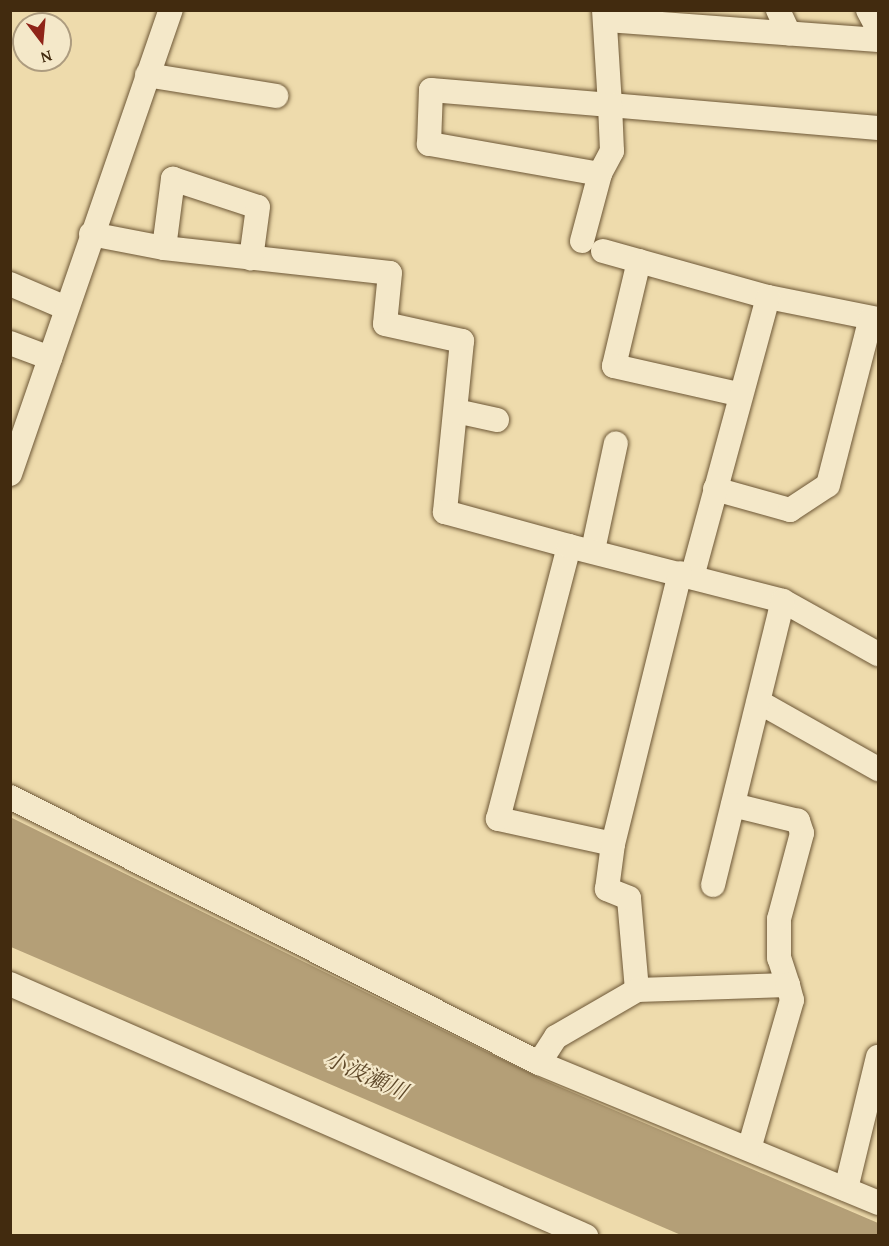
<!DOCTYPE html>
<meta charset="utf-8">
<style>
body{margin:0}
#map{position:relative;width:889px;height:1246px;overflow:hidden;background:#eedbac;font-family:"Gentium Book Plus","Noto Serif JP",serif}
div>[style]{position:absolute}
.water>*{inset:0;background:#b49f77}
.roads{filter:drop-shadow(0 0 2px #6d5736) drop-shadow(0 0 2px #6d5736)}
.minor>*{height:24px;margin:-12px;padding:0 12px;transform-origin:12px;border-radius:12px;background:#f4e8c9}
span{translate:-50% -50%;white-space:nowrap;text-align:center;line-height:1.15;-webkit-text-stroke:4.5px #f4e8c9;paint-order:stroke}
.water-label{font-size:22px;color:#5e4829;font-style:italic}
.frame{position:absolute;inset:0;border:12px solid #422b0f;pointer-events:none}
.north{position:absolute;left:12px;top:12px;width:60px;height:60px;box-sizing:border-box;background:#f4e8c9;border:2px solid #ad9c7f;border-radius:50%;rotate:164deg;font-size:16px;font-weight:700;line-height:24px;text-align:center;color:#422b0f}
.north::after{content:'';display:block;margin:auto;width:21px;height:27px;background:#8f2418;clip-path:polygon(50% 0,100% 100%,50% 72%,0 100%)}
</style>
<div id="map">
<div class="water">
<i style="clip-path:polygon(10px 817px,544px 1080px,878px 1223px,878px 1235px,681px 1235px,11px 947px)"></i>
</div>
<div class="roads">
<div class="minor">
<i style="left:604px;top:10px;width:95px;rotate:86.4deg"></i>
<i style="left:610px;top:105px;width:269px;rotate:4.9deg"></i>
<i style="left:778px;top:10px;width:26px;rotate:65deg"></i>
<i style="left:868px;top:10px;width:21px;rotate:62deg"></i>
<i style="left:607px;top:20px;width:272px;rotate:4.2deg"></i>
<i style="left:147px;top:75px;width:131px;rotate:9.2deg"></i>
<i style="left:431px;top:90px;width:180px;rotate:4.8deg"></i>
<i style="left:610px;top:105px;width:46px;rotate:87.5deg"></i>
<i style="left:612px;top:151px;width:26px;rotate:118deg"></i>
<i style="left:600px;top:174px;width:174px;rotate:-170deg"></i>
<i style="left:429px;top:144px;width:54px;rotate:-87.9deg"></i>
<i style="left:91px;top:234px;width:74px;rotate:10.9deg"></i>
<i style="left:164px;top:248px;width:227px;rotate:6.3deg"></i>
<i style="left:390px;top:273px;width:51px;rotate:95.6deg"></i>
<i style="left:385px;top:324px;width:79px;rotate:12.4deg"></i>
<i style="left:462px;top:341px;width:172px;rotate:95.7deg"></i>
<i style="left:445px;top:512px;width:129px;rotate:15.3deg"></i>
<i style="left:582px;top:241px;width:69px;rotate:-75deg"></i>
<i style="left:164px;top:248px;width:70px;rotate:-82.6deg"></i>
<i style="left:173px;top:179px;width:89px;rotate:18.2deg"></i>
<i style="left:258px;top:207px;width:52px;rotate:97.7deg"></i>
<i style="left:603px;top:251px;width:171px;rotate:15.6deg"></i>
<i style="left:768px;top:297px;width:112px;rotate:11.3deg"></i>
<i style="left:639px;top:261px;width:108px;rotate:103.4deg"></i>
<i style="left:614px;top:366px;width:127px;rotate:12.7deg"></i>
<i style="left:10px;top:284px;width:61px;rotate:23.2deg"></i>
<i style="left:10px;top:343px;width:43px;rotate:20.6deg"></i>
<i style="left:456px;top:411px;width:42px;rotate:12.4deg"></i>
<i style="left:10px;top:474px;width:491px;rotate:-70.9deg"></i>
<i style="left:715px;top:489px;width:78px;rotate:15.6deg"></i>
<i style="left:790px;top:510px;width:45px;rotate:-33.3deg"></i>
<i style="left:828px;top:485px;width:172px;rotate:-75.6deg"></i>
<i style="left:593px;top:550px;width:109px;rotate:-77.9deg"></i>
<i style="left:692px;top:577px;width:290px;rotate:-74.8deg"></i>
<i style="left:759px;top:702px;width:137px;rotate:29.4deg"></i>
<i style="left:10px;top:797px;width:592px;rotate:26.69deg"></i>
<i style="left:539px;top:1063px;width:367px;rotate:22.4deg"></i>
<i style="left:613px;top:844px;width:118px;rotate:-167.7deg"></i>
<i style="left:498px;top:819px;width:282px;rotate:-75.4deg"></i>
<i style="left:569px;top:546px;width:221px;rotate:14.4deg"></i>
<i style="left:783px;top:601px;width:109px;rotate:29.2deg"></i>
<i style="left:713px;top:885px;width:292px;rotate:-76.2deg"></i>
<i style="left:10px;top:984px;width:629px;rotate:23.63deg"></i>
<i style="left:637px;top:990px;width:92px;rotate:-95deg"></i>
<i style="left:629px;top:898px;width:24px;rotate:-158deg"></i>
<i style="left:607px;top:889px;width:45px;rotate:-82.4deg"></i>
<i style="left:613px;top:844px;width:279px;rotate:-76.1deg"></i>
<i style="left:539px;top:1063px;width:31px;rotate:-57deg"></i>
<i style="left:556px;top:1037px;width:94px;rotate:-30.1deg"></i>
<i style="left:637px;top:990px;width:151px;rotate:-1.9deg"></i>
<i style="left:788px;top:985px;width:28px;rotate:-108deg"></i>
<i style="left:779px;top:958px;width:39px;rotate:-90deg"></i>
<i style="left:779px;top:919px;width:89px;rotate:-75deg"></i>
<i style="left:802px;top:833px;width:13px;rotate:-108deg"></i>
<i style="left:798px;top:821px;width:67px;rotate:-166.2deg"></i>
<i style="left:749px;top:1149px;width:155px;rotate:-73.9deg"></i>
<i style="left:792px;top:1000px;width:16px;rotate:-105deg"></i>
<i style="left:846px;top:1189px;width:136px;rotate:-76.4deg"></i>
</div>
</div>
<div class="water-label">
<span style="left:366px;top:1075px;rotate:24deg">小波瀬川</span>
</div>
<div class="frame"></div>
<div class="north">N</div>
</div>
